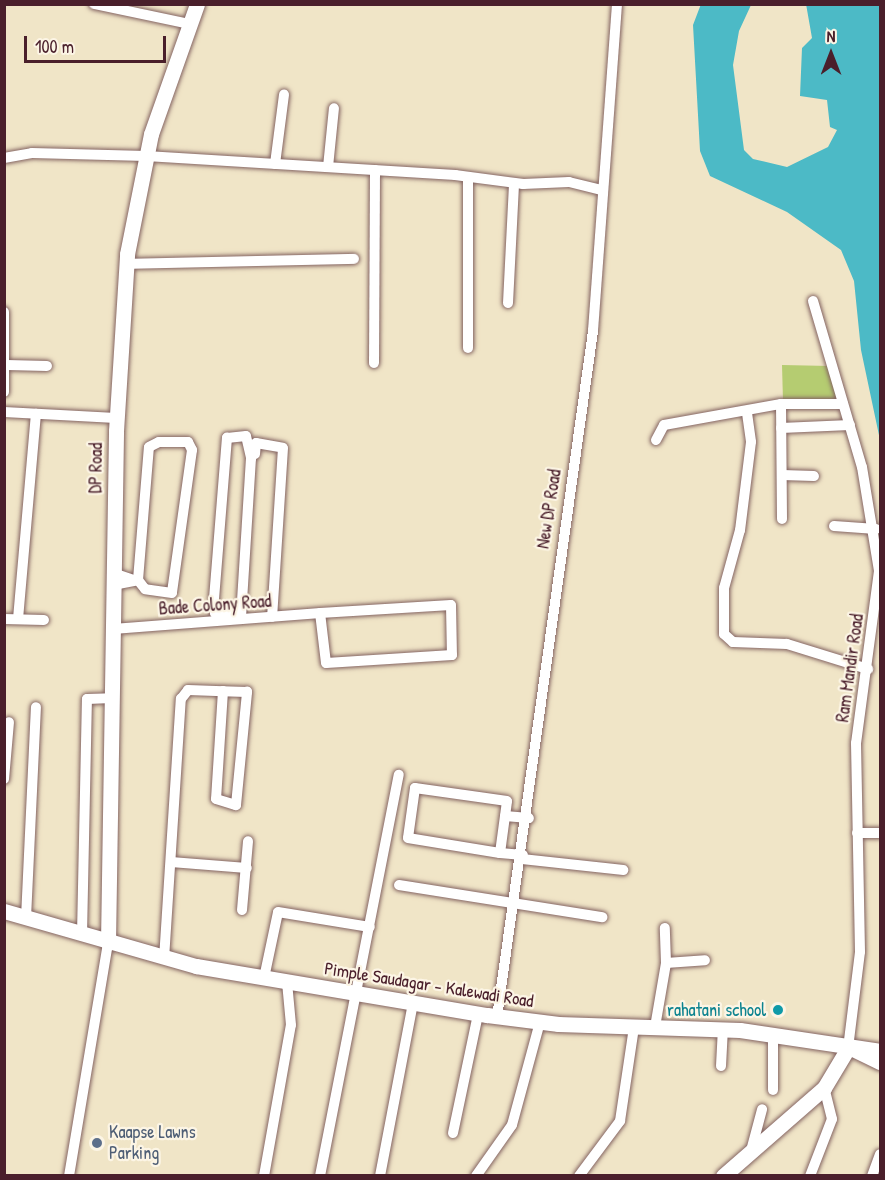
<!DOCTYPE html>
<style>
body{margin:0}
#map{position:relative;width:885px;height:1180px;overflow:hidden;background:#f0e5c7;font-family:"Patrick Hand",sans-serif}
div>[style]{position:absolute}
.green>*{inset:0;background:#b5cc71}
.water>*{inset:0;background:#4cbac6}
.roads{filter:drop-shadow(0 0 2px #846462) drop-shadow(0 0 2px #846462)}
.street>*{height:10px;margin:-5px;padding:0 5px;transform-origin:5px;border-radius:5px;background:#fff}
.secondary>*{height:15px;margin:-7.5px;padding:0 7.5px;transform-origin:7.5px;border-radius:7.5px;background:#fff}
.dots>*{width:16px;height:16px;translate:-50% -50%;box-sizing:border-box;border:3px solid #fcf5e5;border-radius:50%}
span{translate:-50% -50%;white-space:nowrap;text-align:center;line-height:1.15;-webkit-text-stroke:4.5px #fcf5e5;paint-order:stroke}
.street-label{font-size:18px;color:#4a1f2b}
.culture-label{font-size:18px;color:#0d838f}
.right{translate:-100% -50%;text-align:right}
.service-label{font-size:18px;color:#4e5e75}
.left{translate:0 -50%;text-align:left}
.frame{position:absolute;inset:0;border:6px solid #4a1f2b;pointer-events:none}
.north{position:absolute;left:801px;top:24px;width:60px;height:60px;-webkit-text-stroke:4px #fcf5e5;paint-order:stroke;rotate:0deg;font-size:16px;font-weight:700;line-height:24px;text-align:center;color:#4a1f2b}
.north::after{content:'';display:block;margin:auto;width:21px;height:27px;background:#4a1f2b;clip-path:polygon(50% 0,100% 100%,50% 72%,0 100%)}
.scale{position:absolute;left:24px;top:36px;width:142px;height:27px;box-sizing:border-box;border:3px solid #4a1f2b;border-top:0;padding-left:8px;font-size:18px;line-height:21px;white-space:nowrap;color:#4a1f2b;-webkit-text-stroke:4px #fcf5e5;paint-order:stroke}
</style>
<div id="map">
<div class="green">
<i style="clip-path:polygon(782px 365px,830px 366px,841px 401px,783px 401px)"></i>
</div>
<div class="water">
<i style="clip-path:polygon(806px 4px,880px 5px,880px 440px,861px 350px,854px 281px,841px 250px,787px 212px,710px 176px,700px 151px,693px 25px,701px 4px,751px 5px,739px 31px,733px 65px,744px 150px,753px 159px,787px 167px,828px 147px,837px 130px,830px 127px,827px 100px,800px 96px,802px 48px,812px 38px)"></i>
</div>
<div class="roads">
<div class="street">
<i style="left:94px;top:4px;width:98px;rotate:11.8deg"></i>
<i style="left:4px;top:158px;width:28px;rotate:-10deg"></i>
<i style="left:32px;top:153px;width:114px;rotate:1.5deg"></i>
<i style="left:146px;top:156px;width:310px;rotate:3.5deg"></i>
<i style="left:455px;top:175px;width:69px;rotate:7.5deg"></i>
<i style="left:523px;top:184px;width:46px;rotate:-2.5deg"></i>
<i style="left:569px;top:182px;width:34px;rotate:14deg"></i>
<i style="left:275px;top:164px;width:70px;rotate:-82.6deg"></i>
<i style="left:328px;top:167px;width:59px;rotate:-84.2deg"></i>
<i style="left:126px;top:264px;width:228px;rotate:-1.3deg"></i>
<i style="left:813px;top:301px;width:173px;rotate:73.6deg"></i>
<i style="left:862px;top:467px;width:105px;rotate:80.7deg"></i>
<i style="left:879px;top:571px;width:174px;rotate:97.6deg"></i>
<i style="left:856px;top:743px;width:209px;rotate:88.9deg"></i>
<i style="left:860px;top:952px;width:97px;rotate:97.1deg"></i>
<i style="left:508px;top:303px;width:120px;rotate:-87.1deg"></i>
<i style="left:4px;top:312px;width:80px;rotate:90deg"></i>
<i style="left:468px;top:348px;width:171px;rotate:-90deg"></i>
<i style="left:374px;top:363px;width:193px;rotate:-89.7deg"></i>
<i style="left:7px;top:365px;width:40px;rotate:1.4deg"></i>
<i style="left:781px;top:404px;width:115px;rotate:89.5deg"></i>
<i style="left:4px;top:412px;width:112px;rotate:3.1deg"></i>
<i style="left:747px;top:413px;width:29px;rotate:82deg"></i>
<i style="left:751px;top:442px;width:89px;rotate:97.1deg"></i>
<i style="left:740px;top:530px;width:60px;rotate:105.4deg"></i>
<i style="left:724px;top:588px;width:46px;rotate:90deg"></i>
<i style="left:724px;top:634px;width:12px;rotate:42deg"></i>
<i style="left:733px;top:642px;width:54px;rotate:2.1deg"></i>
<i style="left:787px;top:644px;width:85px;rotate:17.2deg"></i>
<i style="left:781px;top:428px;width:69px;rotate:-2.5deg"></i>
<i style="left:656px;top:440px;width:17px;rotate:-62deg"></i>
<i style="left:664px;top:425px;width:119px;rotate:-10.2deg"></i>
<i style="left:781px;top:404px;width:62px"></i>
<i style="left:159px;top:442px;width:29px"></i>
<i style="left:188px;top:442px;width:9px;rotate:63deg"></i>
<i style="left:192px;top:450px;width:144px;rotate:98deg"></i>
<i style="left:172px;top:593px;width:27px;rotate:-172deg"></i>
<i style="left:145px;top:589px;width:11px;rotate:-128deg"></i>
<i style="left:138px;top:580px;width:133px;rotate:-85.3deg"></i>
<i style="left:149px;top:447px;width:11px;rotate:-27deg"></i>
<i style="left:255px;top:454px;width:11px;rotate:-85deg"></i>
<i style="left:256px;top:443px;width:27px;rotate:10deg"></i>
<i style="left:283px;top:448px;width:169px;rotate:93.7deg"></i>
<i style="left:782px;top:475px;width:32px;rotate:2deg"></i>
<i style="left:834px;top:526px;width:42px;rotate:4.1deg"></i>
<i style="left:113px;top:573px;width:21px;rotate:19deg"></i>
<i style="left:113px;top:585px;width:25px;rotate:-11deg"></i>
<i style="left:233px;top:613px;width:18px;rotate:180deg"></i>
<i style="left:215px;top:613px;width:14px;rotate:-94deg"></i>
<i style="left:214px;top:599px;width:162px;rotate:-85.4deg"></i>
<i style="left:227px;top:438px;width:19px;rotate:-6deg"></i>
<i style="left:246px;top:436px;width:23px;rotate:77deg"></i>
<i style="left:251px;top:458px;width:161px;rotate:93.6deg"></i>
<i style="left:4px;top:619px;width:40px;rotate:1.4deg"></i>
<i style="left:18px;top:619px;width:206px;rotate:-85deg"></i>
<i style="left:113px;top:629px;width:208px;rotate:-4.4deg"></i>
<i style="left:320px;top:613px;width:131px;rotate:-3.5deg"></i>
<i style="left:451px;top:605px;width:50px;rotate:88.9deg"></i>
<i style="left:452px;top:655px;width:126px;rotate:176.4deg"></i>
<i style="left:326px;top:663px;width:50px;rotate:-96.8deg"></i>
<i style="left:4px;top:779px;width:57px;rotate:-85deg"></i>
<i style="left:505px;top:816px;width:24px;rotate:5deg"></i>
<i style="left:857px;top:833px;width:23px"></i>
<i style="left:500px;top:853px;width:52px;rotate:-82.3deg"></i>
<i style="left:507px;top:801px;width:93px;rotate:-172deg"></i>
<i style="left:415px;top:788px;width:50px;rotate:98deg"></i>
<i style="left:408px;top:838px;width:93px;rotate:9.3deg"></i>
<i style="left:500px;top:853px;width:23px;rotate:5deg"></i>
<i style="left:522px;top:859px;width:102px;rotate:6.2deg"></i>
<i style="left:171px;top:862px;width:76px;rotate:4.5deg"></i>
<i style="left:399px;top:885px;width:206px;rotate:9deg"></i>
<i style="left:242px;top:910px;width:69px;rotate:-85deg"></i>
<i style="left:26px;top:918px;width:211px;rotate:-87.3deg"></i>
<i style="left:82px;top:935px;width:236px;rotate:-88.8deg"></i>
<i style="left:87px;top:699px;width:25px;rotate:-2deg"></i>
<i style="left:164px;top:959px;width:261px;rotate:-86.3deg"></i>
<i style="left:181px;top:699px;width:11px;rotate:-52deg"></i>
<i style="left:188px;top:690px;width:35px;rotate:2deg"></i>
<i style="left:223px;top:691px;width:108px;rotate:93.7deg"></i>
<i style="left:216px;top:799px;width:21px;rotate:17deg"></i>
<i style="left:236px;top:805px;width:114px;rotate:-84.4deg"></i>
<i style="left:247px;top:692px;width:24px;rotate:-178deg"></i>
<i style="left:666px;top:963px;width:39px;rotate:-4deg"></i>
<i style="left:264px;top:978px;width:67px;rotate:-78deg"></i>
<i style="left:278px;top:912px;width:93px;rotate:9.3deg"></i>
<i style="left:497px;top:1017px;width:693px;rotate:-82.03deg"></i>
<i style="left:593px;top:331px;width:328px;rotate:-85.8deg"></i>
<i style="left:655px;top:1027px;width:65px;rotate:-80.2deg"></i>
<i style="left:666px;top:963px;width:35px;rotate:-92deg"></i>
<i style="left:773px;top:1034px;width:56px;rotate:90deg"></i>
<i style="left:721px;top:1066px;width:37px;rotate:-87deg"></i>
<i style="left:453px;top:1133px;width:122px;rotate:-78.1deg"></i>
<i style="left:752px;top:1147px;width:39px;rotate:-75deg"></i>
<i style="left:69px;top:1176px;width:236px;rotate:-80.5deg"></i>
<i style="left:264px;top:1176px;width:153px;rotate:-79.9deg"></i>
<i style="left:291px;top:1025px;width:43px;rotate:-95.3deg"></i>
<i style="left:320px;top:1176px;width:409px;rotate:-78.9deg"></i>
<i style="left:380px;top:1176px;width:176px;rotate:-79.2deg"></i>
<i style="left:476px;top:1176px;width:62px;rotate:-54.8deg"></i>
<i style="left:512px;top:1125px;width:107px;rotate:-74.8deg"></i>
<i style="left:579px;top:1176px;width:69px;rotate:-53.3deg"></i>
<i style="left:620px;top:1121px;width:95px;rotate:-81.5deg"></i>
<i style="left:810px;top:1176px;width:61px;rotate:-68.9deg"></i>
<i style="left:832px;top:1119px;width:32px;rotate:-104deg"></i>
<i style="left:872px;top:1176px;width:23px;rotate:-70deg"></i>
</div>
<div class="secondary">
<i style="left:4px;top:911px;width:200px;rotate:16deg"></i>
<i style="left:196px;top:966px;width:295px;rotate:9.6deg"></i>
<i style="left:487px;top:1015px;width:72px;rotate:7.2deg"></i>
<i style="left:558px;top:1024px;width:182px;rotate:1.9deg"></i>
<i style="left:740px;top:1030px;width:142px;rotate:8.5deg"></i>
<i style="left:108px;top:943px;width:512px;rotate:-89.1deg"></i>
<i style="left:116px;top:431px;width:177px;rotate:-86.4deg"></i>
<i style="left:127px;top:254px;width:122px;rotate:-78.7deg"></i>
<i style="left:151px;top:134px;width:138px;rotate:-70.5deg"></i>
<i style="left:855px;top:1050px;width:28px;rotate:26deg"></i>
<i style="left:723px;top:1176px;width:134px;rotate:-41.1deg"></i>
<i style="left:824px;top:1088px;width:47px;rotate:-59deg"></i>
</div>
</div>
<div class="dots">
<i style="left:778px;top:1010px;background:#0f9aa8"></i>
<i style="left:97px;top:1143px;background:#5c6f8a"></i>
</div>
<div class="street-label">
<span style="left:96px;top:468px;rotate:-89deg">DP Road</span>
<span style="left:549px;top:509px;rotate:-81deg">New DP Road</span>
<span style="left:215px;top:605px;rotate:-4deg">Bade Colony Road</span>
<span style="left:850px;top:668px;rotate:-82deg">Ram Mandir Road</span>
<span style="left:429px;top:985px;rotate:9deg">Pimple Saudagar - Kalewadi Road</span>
</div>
<div class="culture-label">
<span class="right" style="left:766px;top:1010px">rahatani school</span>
</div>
<div class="service-label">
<span class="left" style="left:109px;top:1143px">Kaapse Lawns<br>Parking</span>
</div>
<div class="frame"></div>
<div class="north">N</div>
<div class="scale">100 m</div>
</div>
